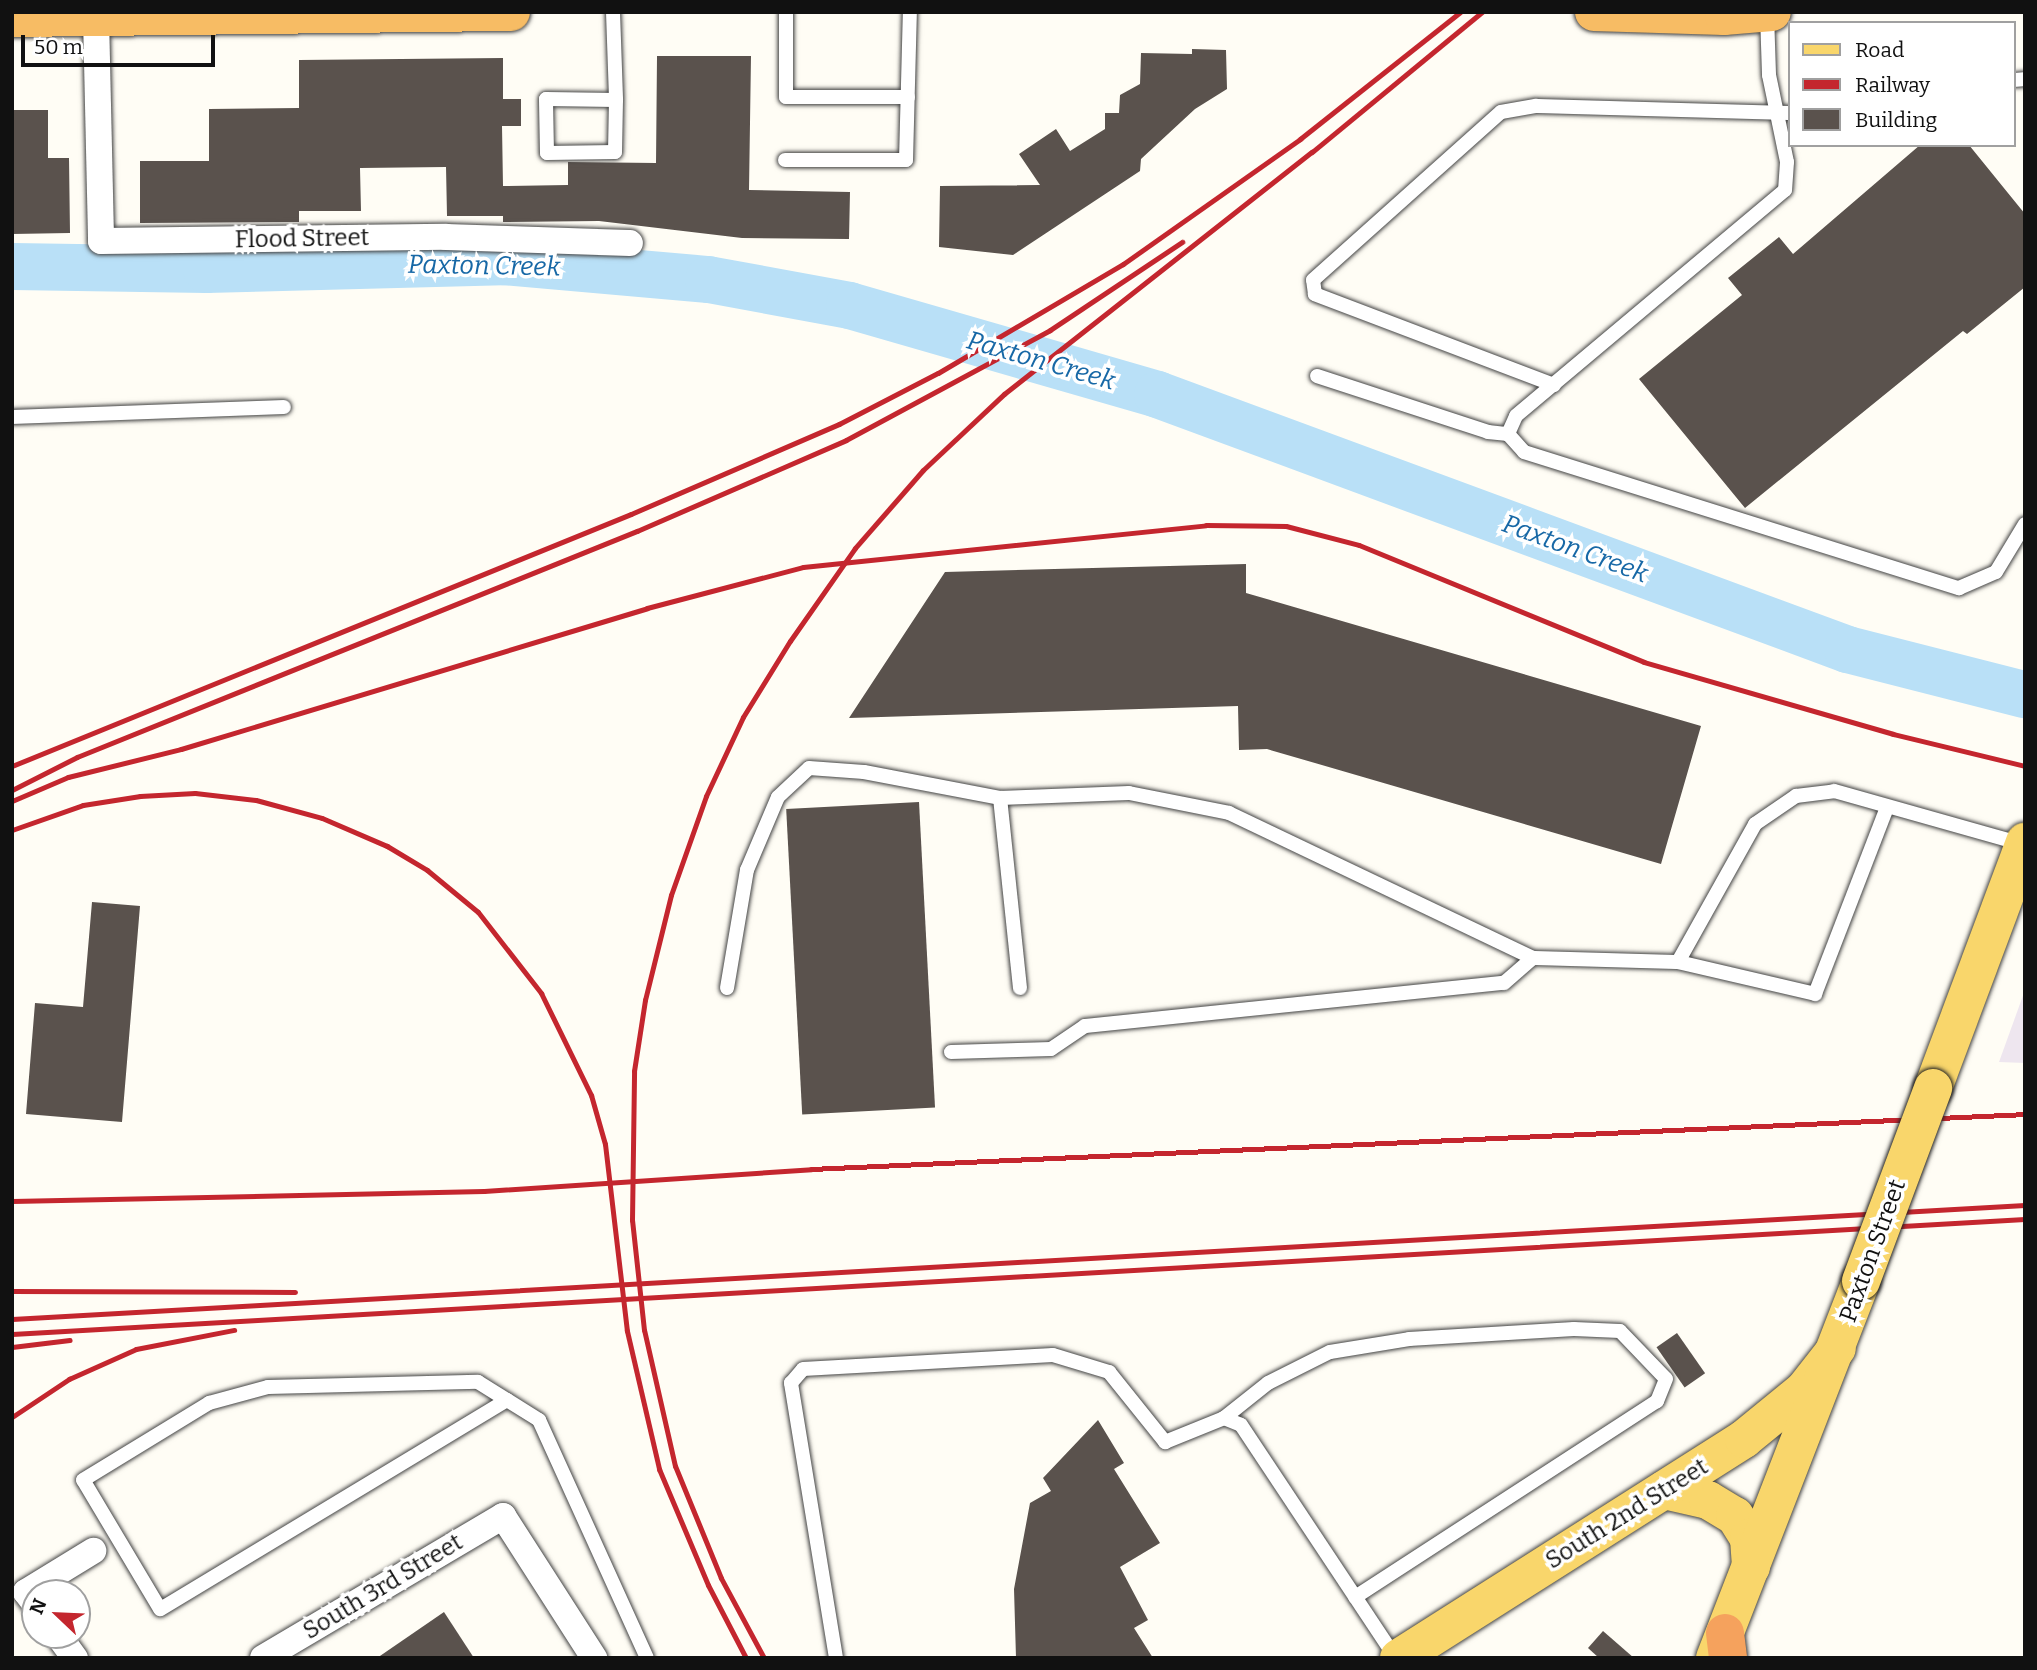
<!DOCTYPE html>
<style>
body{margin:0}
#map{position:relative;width:2037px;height:1670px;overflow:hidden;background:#fffdf5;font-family:Bitter,serif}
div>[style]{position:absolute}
.industrial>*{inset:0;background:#eee6ef}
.river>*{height:47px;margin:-23.5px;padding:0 23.5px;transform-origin:23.5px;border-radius:23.5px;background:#b9e0f7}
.building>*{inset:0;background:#5a524d;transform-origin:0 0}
.roads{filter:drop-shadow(0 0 2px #444) drop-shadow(0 0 2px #444)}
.service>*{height:14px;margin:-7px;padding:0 7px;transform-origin:7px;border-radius:7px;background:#fff}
.minor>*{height:26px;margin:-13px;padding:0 13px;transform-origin:13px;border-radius:13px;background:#fff}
.primary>*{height:38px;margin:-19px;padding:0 19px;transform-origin:19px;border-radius:19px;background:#f9d66b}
.trunk>*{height:38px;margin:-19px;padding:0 19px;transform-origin:19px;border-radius:19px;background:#f7bc64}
.motorway>*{height:38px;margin:-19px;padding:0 19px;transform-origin:19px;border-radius:19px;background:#f5a25d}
.rail>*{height:5px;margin:-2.5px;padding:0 2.5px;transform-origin:2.5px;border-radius:2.5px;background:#c4262e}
.bridges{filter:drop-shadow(0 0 2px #222) drop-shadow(0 0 2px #222)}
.primary-bridge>*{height:38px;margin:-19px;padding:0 19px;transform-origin:19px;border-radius:19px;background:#f9d66b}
span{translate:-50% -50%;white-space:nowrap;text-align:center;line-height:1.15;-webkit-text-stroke:7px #fff;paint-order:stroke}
.street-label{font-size:24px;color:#111}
.water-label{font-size:26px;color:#1768a6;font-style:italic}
.frame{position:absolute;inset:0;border:14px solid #111;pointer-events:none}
.legend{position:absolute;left:1788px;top:21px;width:228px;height:126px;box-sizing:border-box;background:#fff;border:2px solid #a0a0a0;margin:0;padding:9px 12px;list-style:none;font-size:21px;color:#111}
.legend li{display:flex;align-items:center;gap:14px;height:35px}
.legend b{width:35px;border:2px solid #a0a0a0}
.north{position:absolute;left:21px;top:1579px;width:70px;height:70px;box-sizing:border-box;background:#fff;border:2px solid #a0a0a0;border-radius:50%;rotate:293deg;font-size:19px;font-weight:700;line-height:28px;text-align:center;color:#111}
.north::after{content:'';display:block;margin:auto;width:24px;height:32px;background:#c4262e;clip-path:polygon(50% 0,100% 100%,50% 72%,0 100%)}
.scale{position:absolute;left:21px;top:35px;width:194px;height:32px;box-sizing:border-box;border:4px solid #111;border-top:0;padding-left:9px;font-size:21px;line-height:24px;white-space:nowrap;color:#111;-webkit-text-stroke:5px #fff;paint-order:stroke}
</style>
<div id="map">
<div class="industrial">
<i style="clip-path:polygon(2025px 990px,2025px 1063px,1999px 1062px)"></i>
</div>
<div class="river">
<i style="left:12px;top:266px;width:194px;rotate:0.9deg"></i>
<i style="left:206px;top:269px;width:296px;rotate:-1.5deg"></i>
<i style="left:502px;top:261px;width:207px;rotate:5deg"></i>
<i style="left:708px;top:279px;width:143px;rotate:10.4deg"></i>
<i style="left:849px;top:305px;width:321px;rotate:16.1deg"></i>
<i style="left:1157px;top:394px;width:736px;rotate:20.28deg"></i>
<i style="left:1847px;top:649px;width:183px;rotate:14.3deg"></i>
</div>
<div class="building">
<i style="clip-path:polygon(1192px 49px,1226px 50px,1227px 89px,1195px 109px,1141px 159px,1140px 171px,1013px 255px,939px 247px,940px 186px,1040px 185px,1019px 154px,1056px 129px,1070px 151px,1105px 129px,1105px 113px,1119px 113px,1120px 95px,1140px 84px,1141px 53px,1192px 54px)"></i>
<i style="clip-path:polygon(657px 56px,751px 56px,749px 190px,850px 192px,849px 239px,742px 238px,599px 221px,503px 222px,503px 216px,447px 216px,446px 167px,360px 168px,361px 211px,299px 211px,299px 222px,140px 223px,140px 161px,209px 161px,209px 109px,299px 108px,299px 60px,503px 58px,503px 99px,521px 99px,521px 126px,502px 126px,503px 186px,568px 185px,568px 162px,656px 163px)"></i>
<i style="clip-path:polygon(12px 110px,48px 110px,48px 158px,69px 158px,70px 233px,12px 234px)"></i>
<i style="clip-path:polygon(1920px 145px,1969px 145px,2025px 214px,2025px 287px,1967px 334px,1963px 331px,1745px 508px,1639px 379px,1742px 295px,1728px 278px,1779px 237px,1793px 254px)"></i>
<i style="clip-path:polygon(1246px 564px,1246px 593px,1701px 726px,1661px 864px,1267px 749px,1239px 750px,1238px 706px,849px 718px,945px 572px)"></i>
<i style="left:919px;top:802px;width:306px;height:133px;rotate:87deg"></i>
<i style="clip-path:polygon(92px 902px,140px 906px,122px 1122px,26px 1114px,35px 1003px,83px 1007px)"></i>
<i style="left:1677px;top:1333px;width:49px;height:25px;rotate:55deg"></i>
<i style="clip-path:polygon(1098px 1420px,1124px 1463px,1114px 1469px,1160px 1543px,1120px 1567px,1148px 1620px,1134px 1628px,1153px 1658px,1016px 1658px,1014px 1589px,1030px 1503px,1051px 1491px,1043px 1478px)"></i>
<i style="clip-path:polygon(444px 1612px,474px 1658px,377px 1658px)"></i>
<i style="clip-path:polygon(1603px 1631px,1634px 1658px,1599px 1658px,1588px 1648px)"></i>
</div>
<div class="roads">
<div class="service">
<i style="left:613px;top:12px;width:88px;rotate:88deg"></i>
<i style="left:616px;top:100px;width:52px;rotate:91.1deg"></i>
<i style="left:615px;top:152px;width:68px;rotate:179.2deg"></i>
<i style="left:547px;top:153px;width:54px;rotate:-91.1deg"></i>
<i style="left:546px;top:99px;width:70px;rotate:0.8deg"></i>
<i style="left:786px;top:12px;width:85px;rotate:90deg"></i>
<i style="left:786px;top:97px;width:122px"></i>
<i style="left:1767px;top:14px;width:61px;rotate:88.1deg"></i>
<i style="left:1769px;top:75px;width:89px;rotate:78.3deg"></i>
<i style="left:1787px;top:162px;width:28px;rotate:94deg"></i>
<i style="left:1785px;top:190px;width:351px;rotate:140deg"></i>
<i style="left:1516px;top:416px;width:20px;rotate:114deg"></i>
<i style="left:1508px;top:434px;width:24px;rotate:48deg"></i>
<i style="left:1524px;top:452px;width:456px;rotate:17.4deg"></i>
<i style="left:1959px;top:588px;width:40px;rotate:-23.4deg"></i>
<i style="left:1996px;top:572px;width:56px;rotate:-58.9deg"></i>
<i style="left:2014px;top:80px;width:11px;rotate:-5deg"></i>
<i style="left:785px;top:160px;width:121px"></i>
<i style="left:906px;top:160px;width:148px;rotate:-88.5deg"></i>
<i style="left:1317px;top:376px;width:180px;rotate:18.1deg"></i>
<i style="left:1488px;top:432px;width:20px;rotate:6deg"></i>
<i style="left:1554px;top:385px;width:256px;rotate:-159.2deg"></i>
<i style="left:1315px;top:294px;width:14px;rotate:-98deg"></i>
<i style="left:1313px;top:280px;width:252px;rotate:-41.8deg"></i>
<i style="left:1501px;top:112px;width:36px;rotate:-10deg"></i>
<i style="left:1536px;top:106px;width:254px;rotate:1.6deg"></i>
<i style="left:12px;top:417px;width:272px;rotate:-2.1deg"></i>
<i style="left:1678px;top:962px;width:141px;rotate:13.1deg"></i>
<i style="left:1815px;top:994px;width:200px;rotate:-68.9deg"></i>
<i style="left:727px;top:988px;width:120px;rotate:-80.4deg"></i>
<i style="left:747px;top:870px;width:79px;rotate:-67deg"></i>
<i style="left:778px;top:797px;width:42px;rotate:-43.1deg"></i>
<i style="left:809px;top:768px;width:55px;rotate:4.2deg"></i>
<i style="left:864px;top:772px;width:138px;rotate:10.8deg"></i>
<i style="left:1020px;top:988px;width:191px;rotate:-96deg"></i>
<i style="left:1000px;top:798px;width:129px;rotate:-2.2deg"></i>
<i style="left:1129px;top:793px;width:102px;rotate:11.3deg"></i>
<i style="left:1229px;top:813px;width:337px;rotate:25.5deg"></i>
<i style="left:1533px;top:958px;width:145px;rotate:1.6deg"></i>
<i style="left:1678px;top:962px;width:158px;rotate:-60.8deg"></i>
<i style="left:1755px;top:824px;width:50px;rotate:-34.3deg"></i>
<i style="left:1796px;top:796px;width:38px;rotate:-7deg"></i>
<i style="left:1834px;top:791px;width:195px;rotate:15.7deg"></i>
<i style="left:951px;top:1052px;width:100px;rotate:-1.7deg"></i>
<i style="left:1051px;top:1049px;width:41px;rotate:-34.1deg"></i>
<i style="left:1085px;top:1026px;width:421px;rotate:-5.9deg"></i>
<i style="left:1504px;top:983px;width:38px;rotate:-41deg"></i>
<i style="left:507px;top:1400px;width:405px;rotate:148.9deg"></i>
<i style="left:160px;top:1609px;width:150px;rotate:-120.8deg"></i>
<i style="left:83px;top:1480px;width:148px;rotate:-31.4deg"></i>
<i style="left:209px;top:1403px;width:61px;rotate:-15.2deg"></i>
<i style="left:268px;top:1387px;width:210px;rotate:-1.4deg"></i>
<i style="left:478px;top:1382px;width:34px;rotate:32deg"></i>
<i style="left:507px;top:1400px;width:38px;rotate:32deg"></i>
<i style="left:539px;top:1420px;width:261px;rotate:65.6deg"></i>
<i style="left:1224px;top:1418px;width:56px;rotate:-38.5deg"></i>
<i style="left:1268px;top:1383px;width:69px;rotate:-26.6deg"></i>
<i style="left:1330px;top:1352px;width:80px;rotate:-9.3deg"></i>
<i style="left:1409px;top:1339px;width:165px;rotate:-3.5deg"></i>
<i style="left:1574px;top:1329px;width:46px;rotate:2.5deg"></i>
<i style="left:1620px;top:1331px;width:66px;rotate:46.2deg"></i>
<i style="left:1666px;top:1379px;width:24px;rotate:112deg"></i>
<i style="left:1657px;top:1401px;width:360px;rotate:147deg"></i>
<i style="left:836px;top:1658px;width:279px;rotate:-99.3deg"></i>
<i style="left:791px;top:1383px;width:18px;rotate:-49deg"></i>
<i style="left:803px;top:1369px;width:250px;rotate:-3.2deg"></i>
<i style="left:1053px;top:1355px;width:59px;rotate:16.9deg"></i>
<i style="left:1109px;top:1372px;width:90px;rotate:51.3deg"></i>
<i style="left:1165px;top:1442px;width:64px;rotate:-22.1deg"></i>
<i style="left:1224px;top:1418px;width:18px;rotate:22deg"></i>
<i style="left:1241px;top:1425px;width:280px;rotate:56.4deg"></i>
</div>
<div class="minor">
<i style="left:96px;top:17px;width:224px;rotate:88.7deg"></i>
<i style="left:101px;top:241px;width:345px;rotate:-0.7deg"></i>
<i style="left:446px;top:237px;width:184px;rotate:1.9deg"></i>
<i style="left:35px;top:1604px;width:15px;rotate:-127deg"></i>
<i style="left:26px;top:1592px;width:79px;rotate:-31.5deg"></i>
<i style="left:58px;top:1635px;width:29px;rotate:54deg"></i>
<i style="left:263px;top:1658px;width:279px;rotate:-30.6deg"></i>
<i style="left:503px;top:1516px;width:169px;rotate:57.3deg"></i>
</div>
<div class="primary">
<i style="left:1933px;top:1088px;width:263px;rotate:-69.5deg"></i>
<i style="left:1664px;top:1490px;width:45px;rotate:12.8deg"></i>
<i style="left:1708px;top:1500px;width:31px;rotate:31deg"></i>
<i style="left:1735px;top:1516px;width:26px;rotate:58deg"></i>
<i style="left:1749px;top:1538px;width:29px;rotate:86deg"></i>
<i style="left:1399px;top:1658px;width:409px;rotate:-32.4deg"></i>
<i style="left:1744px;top:1439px;width:77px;rotate:-39.2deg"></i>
<i style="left:1804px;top:1390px;width:53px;rotate:-51.8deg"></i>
<i style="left:1715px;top:1658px;width:404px;rotate:-68.8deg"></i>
</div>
<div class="trunk">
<i style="left:1594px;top:12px;width:130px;rotate:1.8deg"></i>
<i style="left:1724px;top:16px;width:48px;rotate:-4.8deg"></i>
<i style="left:12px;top:18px;width:499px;rotate:-0.7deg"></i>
</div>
<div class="motorway">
<i style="left:1725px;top:1633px;width:25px;rotate:83deg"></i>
</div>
</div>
<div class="rail">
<i style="left:12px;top:766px;width:668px;rotate:-22.15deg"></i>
<i style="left:631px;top:514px;width:227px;rotate:-23.4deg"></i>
<i style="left:839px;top:424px;width:111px;rotate:-27.3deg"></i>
<i style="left:938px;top:373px;width:215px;rotate:-30.5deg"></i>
<i style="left:1123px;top:264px;width:217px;rotate:-35.2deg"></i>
<i style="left:1300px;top:139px;width:204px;rotate:-38.4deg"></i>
<i style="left:12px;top:790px;width:73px;rotate:-26.9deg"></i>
<i style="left:77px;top:757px;width:604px;rotate:-21.98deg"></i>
<i style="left:637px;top:531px;width:228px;rotate:-23.5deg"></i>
<i style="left:846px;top:440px;width:232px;rotate:-28.3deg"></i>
<i style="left:1050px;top:330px;width:159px;rotate:-33.7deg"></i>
<i style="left:12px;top:801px;width:61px;rotate:-23.2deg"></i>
<i style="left:68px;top:777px;width:116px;rotate:-13.9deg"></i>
<i style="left:181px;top:749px;width:487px;rotate:-16.8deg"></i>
<i style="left:647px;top:608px;width:161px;rotate:-14.7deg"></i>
<i style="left:803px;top:567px;width:405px;rotate:-5.9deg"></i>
<i style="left:1206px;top:525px;width:80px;rotate:0.7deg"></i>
<i style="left:1286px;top:526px;width:75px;rotate:14.6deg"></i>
<i style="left:1359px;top:545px;width:308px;rotate:22.3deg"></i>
<i style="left:1644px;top:662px;width:259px;rotate:16.1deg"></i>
<i style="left:1893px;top:734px;width:136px;rotate:13.6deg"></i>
<i style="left:12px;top:830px;width:75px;rotate:-19.4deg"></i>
<i style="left:83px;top:805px;width:58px;rotate:-9deg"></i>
<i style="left:140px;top:796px;width:55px;rotate:-3.1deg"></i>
<i style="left:195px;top:793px;width:61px;rotate:6.5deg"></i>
<i style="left:256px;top:800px;width:68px;rotate:15.3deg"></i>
<i style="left:322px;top:818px;width:71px;rotate:23.3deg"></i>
<i style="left:387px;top:846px;width:47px;rotate:31deg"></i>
<i style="left:427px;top:870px;width:66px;rotate:39.5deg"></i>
<i style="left:478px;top:912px;width:103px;rotate:52.1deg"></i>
<i style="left:541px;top:993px;width:114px;rotate:63.9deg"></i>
<i style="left:591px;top:1095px;width:51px;rotate:74.1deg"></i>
<i style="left:605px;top:1144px;width:188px;rotate:83.3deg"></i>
<i style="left:627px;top:1331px;width:142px;rotate:76.9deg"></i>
<i style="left:659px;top:1469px;width:126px;rotate:67.1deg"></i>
<i style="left:708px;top:1585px;width:82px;rotate:62.5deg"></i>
<i style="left:12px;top:1201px;width:472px;rotate:-1.2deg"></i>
<i style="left:484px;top:1191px;width:328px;rotate:-3.8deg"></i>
<i style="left:811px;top:1169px;width:1215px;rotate:-2.59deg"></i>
<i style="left:12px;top:1291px;width:283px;rotate:0.2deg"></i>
<i style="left:12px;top:1319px;width:2016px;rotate:-3.24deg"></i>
<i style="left:12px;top:1334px;width:2016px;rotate:-3.27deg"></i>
<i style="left:12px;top:1347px;width:58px;rotate:-6.9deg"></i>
<i style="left:12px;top:1417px;width:69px;rotate:-33.7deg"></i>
<i style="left:69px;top:1379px;width:73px;rotate:-24.1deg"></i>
<i style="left:136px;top:1349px;width:100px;rotate:-11deg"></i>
<i style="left:764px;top:1658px;width:91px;rotate:-118.3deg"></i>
<i style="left:721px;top:1578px;width:121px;rotate:-112.3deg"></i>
<i style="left:675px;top:1466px;width:139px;rotate:-102.8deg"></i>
<i style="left:644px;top:1330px;width:111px;rotate:-96.2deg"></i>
<i style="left:632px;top:1220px;width:149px;rotate:-89.2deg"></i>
<i style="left:634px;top:1071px;width:72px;rotate:-81.2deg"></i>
<i style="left:645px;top:1000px;width:108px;rotate:-76.1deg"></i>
<i style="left:671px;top:895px;width:105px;rotate:-70.5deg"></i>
<i style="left:706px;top:796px;width:87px;rotate:-64.9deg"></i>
<i style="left:743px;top:717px;width:89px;rotate:-58.3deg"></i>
<i style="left:790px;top:641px;width:113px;rotate:-55deg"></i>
<i style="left:855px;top:548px;width:103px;rotate:-48.9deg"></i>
<i style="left:923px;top:470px;width:111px;rotate:-43.2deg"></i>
<i style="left:1004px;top:394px;width:392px;rotate:-38.2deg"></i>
<i style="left:1312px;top:152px;width:220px;rotate:-39.5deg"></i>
</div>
<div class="bridges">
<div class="primary-bridge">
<i style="left:1861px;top:1281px;width:206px;rotate:-69.5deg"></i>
</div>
</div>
<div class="street-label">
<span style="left:302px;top:239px;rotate:-1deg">Flood Street</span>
<span style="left:1873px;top:1251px;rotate:-70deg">Paxton Street</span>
<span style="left:1627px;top:1514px;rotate:-32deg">South 2nd Street</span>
<span style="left:383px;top:1587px;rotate:-31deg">South 3rd Street</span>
</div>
<div class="water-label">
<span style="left:484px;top:266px;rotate:1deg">Paxton Creek</span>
<span style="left:1041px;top:361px;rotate:16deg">Paxton Creek</span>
<span style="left:1575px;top:549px;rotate:20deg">Paxton Creek</span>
</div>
<div class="frame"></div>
<ul class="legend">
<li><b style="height:9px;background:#f9d66b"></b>Road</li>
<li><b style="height:9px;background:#c4262e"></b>Railway</li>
<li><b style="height:19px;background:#5a524d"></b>Building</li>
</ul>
<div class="north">N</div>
<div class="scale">50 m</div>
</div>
